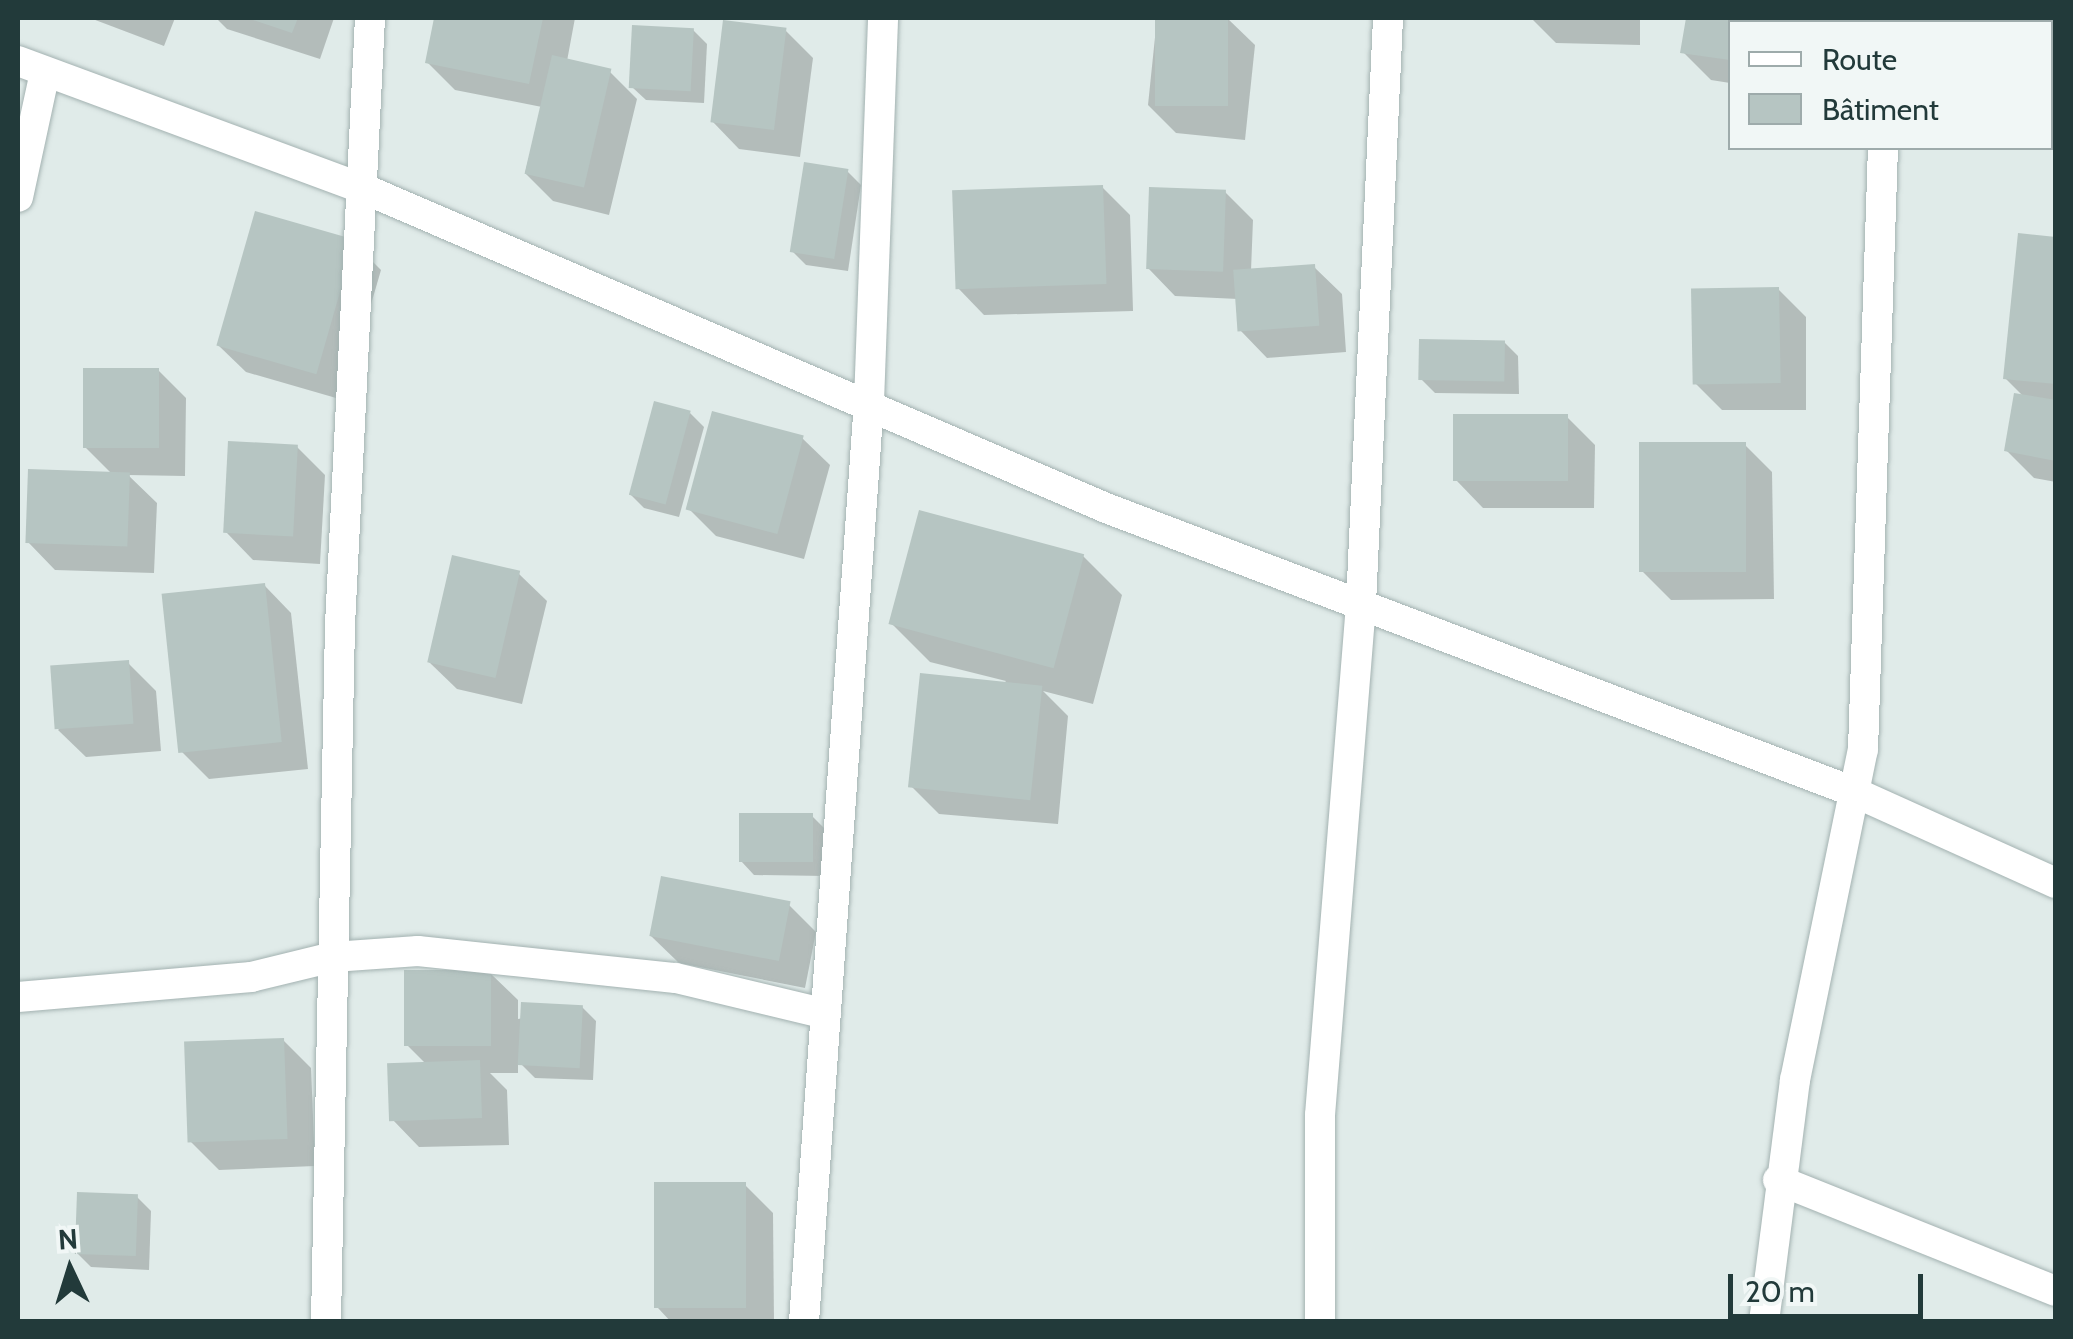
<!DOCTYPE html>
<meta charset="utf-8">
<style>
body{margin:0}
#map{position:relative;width:2073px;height:1339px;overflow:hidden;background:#e0ebe9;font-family:Cabin,sans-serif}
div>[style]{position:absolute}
.shadow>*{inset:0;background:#0003}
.building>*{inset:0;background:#b6c5c2;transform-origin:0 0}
.roads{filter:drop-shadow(0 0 2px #a3b2b1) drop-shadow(0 0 2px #a3b2b1)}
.minor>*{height:30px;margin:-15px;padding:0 15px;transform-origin:15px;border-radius:15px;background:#fff}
span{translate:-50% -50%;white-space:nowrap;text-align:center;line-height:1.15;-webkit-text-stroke:8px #f1f7f6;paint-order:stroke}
.frame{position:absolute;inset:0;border:20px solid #223a3a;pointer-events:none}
.legend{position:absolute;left:1728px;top:20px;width:325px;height:130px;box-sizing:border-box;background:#f1f7f6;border:2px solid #9eabab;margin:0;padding:12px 18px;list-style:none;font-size:30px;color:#223a3a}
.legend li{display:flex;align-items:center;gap:20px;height:50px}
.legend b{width:50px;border:2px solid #9eabab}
.north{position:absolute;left:20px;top:1219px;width:100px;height:100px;-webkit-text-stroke:8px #f1f7f6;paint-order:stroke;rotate:356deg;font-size:28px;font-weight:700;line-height:40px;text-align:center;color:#223a3a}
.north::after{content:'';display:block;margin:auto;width:35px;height:45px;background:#223a3a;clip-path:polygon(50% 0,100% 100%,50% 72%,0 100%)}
.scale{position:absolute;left:1728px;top:1274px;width:195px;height:45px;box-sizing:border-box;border:5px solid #223a3a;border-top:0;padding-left:12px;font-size:30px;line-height:35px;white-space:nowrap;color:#223a3a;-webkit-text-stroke:8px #f1f7f6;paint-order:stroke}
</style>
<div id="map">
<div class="shadow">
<i style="clip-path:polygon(90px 18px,175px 18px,164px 46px)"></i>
<i style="clip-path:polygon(216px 18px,334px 18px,320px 59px,227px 29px)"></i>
<i style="clip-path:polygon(436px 18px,575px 18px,567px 61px,610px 72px,637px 99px,609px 215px,553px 201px,525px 173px,542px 107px,455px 90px,427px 62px)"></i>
<i style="clip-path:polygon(1157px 18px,1227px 18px,1255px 45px,1245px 140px,1176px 133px,1148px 105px)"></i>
<i style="clip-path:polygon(1531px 18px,1640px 18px,1640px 45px,1556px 43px)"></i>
<i style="clip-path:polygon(1688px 18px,1797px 18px,1802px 22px,1730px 22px,1730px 83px,1711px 80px,1683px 52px)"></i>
<i style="clip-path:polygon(693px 30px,707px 44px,704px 103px,646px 100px,632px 87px)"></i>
<i style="clip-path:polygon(785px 30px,813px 58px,800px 157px,739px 149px,712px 121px)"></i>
<i style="clip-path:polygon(847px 171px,861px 185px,848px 271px,806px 265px,792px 251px)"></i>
<i style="clip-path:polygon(1102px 187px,1130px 215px,1133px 311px,984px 315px,957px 287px)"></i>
<i style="clip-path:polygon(1225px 192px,1253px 220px,1251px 271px,1314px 267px,1342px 294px,1346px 352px,1267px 358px,1240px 330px,1238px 299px,1175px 296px,1148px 268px)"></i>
<i style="clip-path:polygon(2056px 240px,2056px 482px,2034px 478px,2006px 450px,2025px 398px,2005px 378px)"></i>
<i style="clip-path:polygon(353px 242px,381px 270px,343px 400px,246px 372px,218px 345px)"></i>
<i style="clip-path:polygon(1778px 289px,1806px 317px,1806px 410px,1722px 410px,1694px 382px)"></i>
<i style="clip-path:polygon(1504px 342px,1518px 356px,1519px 394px,1435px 393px,1421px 379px)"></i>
<i style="clip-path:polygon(158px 370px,186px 398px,185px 476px,128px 475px,157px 503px,154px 573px,55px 570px,28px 542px,113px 475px,85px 447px)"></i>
<i style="clip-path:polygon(690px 413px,704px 427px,679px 517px,644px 508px,630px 494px)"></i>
<i style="clip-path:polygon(1567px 417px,1595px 445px,1594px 508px,1483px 508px,1456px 480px)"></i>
<i style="clip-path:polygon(802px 438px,830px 465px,804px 559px,716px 536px,688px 508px)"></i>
<i style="clip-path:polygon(1745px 445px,1772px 472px,1774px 599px,1671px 600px,1643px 572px)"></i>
<i style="clip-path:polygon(297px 447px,325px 475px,320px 564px,253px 560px,226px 532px)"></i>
<i style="clip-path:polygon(1083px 556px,1122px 595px,1093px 704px,1043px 691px,1068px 716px,1058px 824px,939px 814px,911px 786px,1006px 681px,930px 662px,891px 623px)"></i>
<i style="clip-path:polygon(519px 574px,547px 601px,522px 704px,457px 689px,429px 662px)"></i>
<i style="clip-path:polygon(264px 585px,291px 613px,308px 769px,209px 779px,181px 751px)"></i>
<i style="clip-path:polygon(128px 663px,156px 691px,161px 751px,86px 757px,58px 730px)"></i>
<i style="clip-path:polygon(812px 816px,826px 830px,825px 876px,754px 875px,741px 861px)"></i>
<i style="clip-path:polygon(788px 904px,816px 932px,805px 988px,679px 963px,651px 936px)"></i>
<i style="clip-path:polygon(490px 973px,518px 1000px,518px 1019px,582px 1007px,596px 1021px,593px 1080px,535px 1078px,518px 1061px,518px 1073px,490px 1073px,507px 1090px,509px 1145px,419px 1147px,392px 1119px,426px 1064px,407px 1045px)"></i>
<i style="clip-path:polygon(283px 1040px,311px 1068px,315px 1166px,219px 1170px,191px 1142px)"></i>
<i style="clip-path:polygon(745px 1185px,773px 1213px,774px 1322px,671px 1322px,658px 1308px)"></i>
<i style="clip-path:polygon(137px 1197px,151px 1211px,149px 1270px,91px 1267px,77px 1253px)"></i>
</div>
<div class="building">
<i style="clip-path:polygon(247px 18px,298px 18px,292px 33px)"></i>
<i style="clip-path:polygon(434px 18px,543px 18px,529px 84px,425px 63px)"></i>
<i style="left:1155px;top:18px;width:73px;height:88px"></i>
<i style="clip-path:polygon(1686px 18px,1797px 18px,1730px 22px,1730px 60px,1680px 53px)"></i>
<i style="left:723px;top:20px;width:64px;height:103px;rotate:7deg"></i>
<i style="left:632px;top:25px;width:62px;height:63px;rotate:3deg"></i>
<i style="left:552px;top:55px;width:61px;height:122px;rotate:13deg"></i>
<i style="left:804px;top:162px;width:45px;height:91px;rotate:9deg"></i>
<i style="left:1103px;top:185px;width:99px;height:151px;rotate:88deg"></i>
<i style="left:1149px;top:187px;width:77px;height:82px;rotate:2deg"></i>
<i style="left:255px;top:211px;width:104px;height:140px;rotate:16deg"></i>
<i style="clip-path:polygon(2018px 233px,2056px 237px,2056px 384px,2003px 379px)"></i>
<i style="left:1315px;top:264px;width:62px;height:82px;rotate:86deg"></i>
<i style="left:1779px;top:287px;width:96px;height:88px;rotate:89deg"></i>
<i style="left:1419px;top:339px;width:86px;height:41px;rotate:1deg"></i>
<i style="left:83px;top:368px;width:76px;height:80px"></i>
<i style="clip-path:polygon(2014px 393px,2056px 400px,2056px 461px,2004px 451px)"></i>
<i style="left:654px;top:401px;width:38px;height:97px;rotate:15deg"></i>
<i style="left:712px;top:411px;width:95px;height:102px;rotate:15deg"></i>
<i style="left:1453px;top:414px;width:115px;height:67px"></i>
<i style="left:228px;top:441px;width:70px;height:92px;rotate:3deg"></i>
<i style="left:1746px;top:442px;width:130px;height:107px;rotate:90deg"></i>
<i style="left:28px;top:469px;width:102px;height:74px;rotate:2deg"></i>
<i style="left:919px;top:510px;width:171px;height:118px;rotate:15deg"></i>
<i style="left:452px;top:555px;width:70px;height:110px;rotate:13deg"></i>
<i style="left:265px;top:583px;width:160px;height:104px;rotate:84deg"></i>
<i style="left:129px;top:660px;width:64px;height:79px;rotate:86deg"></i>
<i style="left:920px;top:673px;width:123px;height:115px;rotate:6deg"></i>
<i style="left:739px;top:813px;width:74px;height:49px"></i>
<i style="left:661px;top:876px;width:132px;height:61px;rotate:11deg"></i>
<i style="left:491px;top:970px;width:76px;height:87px;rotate:90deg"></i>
<i style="left:521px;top:1002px;width:62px;height:63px;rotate:3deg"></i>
<i style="left:284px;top:1038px;width:101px;height:100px;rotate:88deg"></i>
<i style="left:480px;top:1060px;width:58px;height:93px;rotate:88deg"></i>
<i style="left:746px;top:1182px;width:126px;height:92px;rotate:90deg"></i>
<i style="left:77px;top:1192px;width:61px;height:62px;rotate:2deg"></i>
</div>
<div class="roads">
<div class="minor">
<i style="left:1888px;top:22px;width:4px;rotate:-76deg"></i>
<i style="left:18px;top:61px;width:367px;rotate:20.3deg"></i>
<i style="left:362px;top:188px;width:810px;rotate:23.27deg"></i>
<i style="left:1106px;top:508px;width:800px;rotate:20.79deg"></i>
<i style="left:1854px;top:792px;width:222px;rotate:24.3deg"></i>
<i style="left:18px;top:197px;width:128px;rotate:-77.8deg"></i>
<i style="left:18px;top:997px;width:234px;rotate:-4.9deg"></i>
<i style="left:251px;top:977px;width:84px;rotate:-13.7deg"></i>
<i style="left:333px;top:957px;width:85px;rotate:-4deg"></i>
<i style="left:418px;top:951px;width:259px;rotate:6deg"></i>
<i style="left:676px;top:978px;width:154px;rotate:13.5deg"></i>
<i style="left:1778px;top:1180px;width:299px;rotate:21.8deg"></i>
<i style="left:326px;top:1322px;width:697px;rotate:-88.85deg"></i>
<i style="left:340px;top:625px;width:608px;rotate:-87.17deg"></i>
<i style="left:804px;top:1322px;width:922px;rotate:-85.96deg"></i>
<i style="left:869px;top:402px;width:384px;rotate:-87.9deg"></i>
<i style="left:1320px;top:1322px;width:207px;rotate:-90deg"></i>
<i style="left:1320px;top:1115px;width:513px;rotate:-85.41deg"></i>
<i style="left:1361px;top:604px;width:587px;rotate:-87.36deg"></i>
<i style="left:1764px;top:1322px;width:244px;rotate:-82.7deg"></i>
<i style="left:1795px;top:1080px;width:337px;rotate:-78.4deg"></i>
<i style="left:1863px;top:750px;width:602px;rotate:-88.1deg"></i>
</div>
</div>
<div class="frame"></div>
<ul class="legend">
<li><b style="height:12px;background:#fff"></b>Route</li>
<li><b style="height:28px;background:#b6c5c2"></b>Bâtiment</li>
</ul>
<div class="north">N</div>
<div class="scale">20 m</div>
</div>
